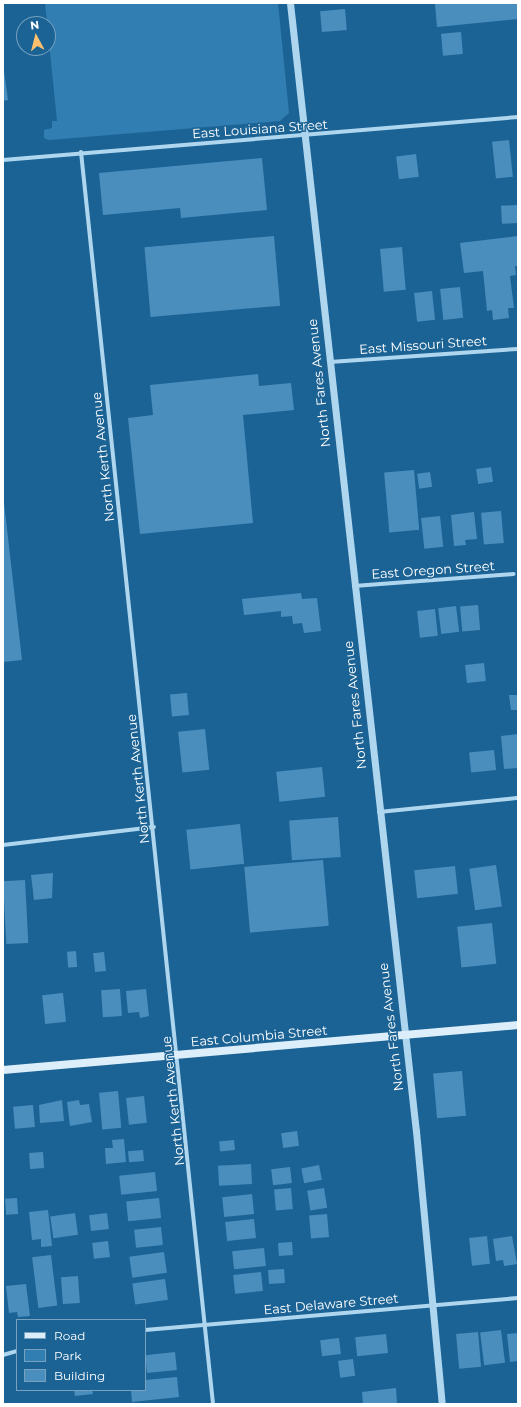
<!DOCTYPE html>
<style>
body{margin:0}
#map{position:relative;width:521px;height:1407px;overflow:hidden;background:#1c6395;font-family:Montserrat,sans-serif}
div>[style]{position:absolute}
.green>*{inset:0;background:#317eb3}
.building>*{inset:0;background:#4a8ebe;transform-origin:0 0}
.minor>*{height:4px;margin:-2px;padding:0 2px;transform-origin:2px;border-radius:2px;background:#afd6ef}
.tertiary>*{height:7px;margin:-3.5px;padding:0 3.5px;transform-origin:3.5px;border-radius:3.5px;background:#afd6ef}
.secondary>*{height:8px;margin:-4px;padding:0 4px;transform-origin:4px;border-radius:4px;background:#ddeefb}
span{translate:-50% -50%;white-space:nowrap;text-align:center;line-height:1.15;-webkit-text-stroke:3px #1c6395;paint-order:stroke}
.street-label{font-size:13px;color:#fff}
.frame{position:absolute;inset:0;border:4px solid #fff;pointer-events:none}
.legend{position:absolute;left:16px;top:1319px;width:130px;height:72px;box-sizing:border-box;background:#1c6395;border:1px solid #77a1bf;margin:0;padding:5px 7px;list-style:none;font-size:12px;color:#fff}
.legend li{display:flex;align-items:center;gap:8px;height:20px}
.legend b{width:20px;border:1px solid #77a1bf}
.north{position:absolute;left:16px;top:16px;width:40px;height:40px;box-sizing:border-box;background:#1c6395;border:1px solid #77a1bf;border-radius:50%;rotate:353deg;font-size:11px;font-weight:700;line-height:16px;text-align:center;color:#fff}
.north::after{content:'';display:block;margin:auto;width:14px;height:18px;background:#ffc06e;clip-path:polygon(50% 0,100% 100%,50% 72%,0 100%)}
</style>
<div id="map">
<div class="green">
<i style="clip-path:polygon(45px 3px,278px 3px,289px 113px,280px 121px,49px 140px,44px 138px,44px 130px,52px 128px,52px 121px,57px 121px)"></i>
</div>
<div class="building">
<i style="clip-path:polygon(446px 3px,518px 3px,518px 19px,437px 27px,435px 4px)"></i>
<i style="left:345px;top:9px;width:21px;height:25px;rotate:85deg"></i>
<i style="left:461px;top:32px;width:22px;height:20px;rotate:85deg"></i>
<i style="clip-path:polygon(3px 64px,8px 100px,3px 101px)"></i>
<i style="left:509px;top:140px;width:37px;height:17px;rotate:84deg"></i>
<i style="left:416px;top:154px;width:23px;height:20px;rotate:83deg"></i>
<i style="clip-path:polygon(262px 158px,267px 210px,181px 218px,180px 208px,103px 215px,99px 173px)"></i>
<i style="left:517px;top:205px;width:18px;height:16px;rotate:87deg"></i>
<i style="left:274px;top:236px;width:70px;height:130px;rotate:85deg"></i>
<i style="clip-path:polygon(518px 236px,518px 266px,515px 266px,516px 275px,510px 276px,514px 308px,508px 308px,509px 318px,493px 320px,492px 310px,487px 311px,483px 271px,464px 273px,460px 243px)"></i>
<i style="left:402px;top:247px;width:43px;height:22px;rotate:85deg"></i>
<i style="left:460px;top:287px;width:31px;height:20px;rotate:84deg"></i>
<i style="left:432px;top:291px;width:29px;height:18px;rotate:84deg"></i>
<i style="clip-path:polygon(258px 374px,259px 386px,291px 383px,294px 410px,243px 415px,253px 523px,140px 534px,128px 418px,153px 415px,150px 385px)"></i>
<i style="left:491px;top:467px;width:15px;height:15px;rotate:82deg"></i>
<i style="left:414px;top:470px;width:60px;height:30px;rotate:85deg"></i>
<i style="left:430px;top:472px;width:15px;height:13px;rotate:82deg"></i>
<i style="clip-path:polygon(3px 494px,22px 660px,3px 662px)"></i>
<i style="left:501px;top:511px;width:32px;height:20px;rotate:85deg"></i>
<i style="clip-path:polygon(474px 512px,477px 539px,465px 540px,466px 545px,454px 546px,451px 515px)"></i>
<i style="left:440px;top:516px;width:31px;height:19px;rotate:84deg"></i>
<i style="clip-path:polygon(301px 593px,302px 599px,317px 598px,321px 631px,304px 633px,302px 623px,293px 624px,292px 616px,281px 617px,281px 611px,244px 615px,242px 599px)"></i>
<i style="left:478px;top:605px;width:25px;height:18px;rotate:85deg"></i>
<i style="left:456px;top:606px;width:26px;height:18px;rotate:83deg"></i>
<i style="left:435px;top:609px;width:27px;height:18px;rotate:84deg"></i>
<i style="left:484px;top:663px;width:18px;height:19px;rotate:84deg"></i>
<i style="left:187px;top:693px;width:22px;height:17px;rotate:85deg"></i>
<i style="clip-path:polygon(509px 695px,518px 695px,518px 710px,511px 710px)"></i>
<i style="left:205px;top:729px;width:41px;height:27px;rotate:84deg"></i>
<i style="clip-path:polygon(518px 734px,518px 768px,504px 769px,501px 736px)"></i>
<i style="left:494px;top:750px;width:20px;height:25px;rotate:84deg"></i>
<i style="left:322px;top:767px;width:30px;height:46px;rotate:84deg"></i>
<i style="left:338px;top:817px;width:40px;height:49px;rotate:86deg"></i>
<i style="left:240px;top:824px;width:40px;height:54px;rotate:84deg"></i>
<i style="left:323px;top:860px;width:66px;height:79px;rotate:85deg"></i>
<i style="left:496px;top:865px;width:42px;height:27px;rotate:82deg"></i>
<i style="left:455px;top:866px;width:28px;height:41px;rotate:84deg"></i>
<i style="clip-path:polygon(53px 873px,52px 898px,34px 900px,31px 875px)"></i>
<i style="left:25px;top:880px;width:63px;height:22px;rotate:87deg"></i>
<i style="left:492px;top:923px;width:41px;height:35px;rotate:84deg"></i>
<i style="left:76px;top:951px;width:16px;height:9px;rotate:86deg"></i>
<i style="left:104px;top:952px;width:19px;height:11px;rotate:84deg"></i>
<i style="left:120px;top:989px;width:27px;height:19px;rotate:86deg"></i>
<i style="clip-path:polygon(146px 989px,149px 1016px,140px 1018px,139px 1012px,128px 1013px,126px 991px)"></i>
<i style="left:63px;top:993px;width:29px;height:21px;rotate:84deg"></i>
<i style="left:462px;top:1071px;width:45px;height:29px;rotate:85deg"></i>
<i style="left:118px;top:1091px;width:37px;height:19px;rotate:85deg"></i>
<i style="left:144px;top:1096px;width:27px;height:18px;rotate:84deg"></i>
<i style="clip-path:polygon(62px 1100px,64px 1121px,40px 1123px,39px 1105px)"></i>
<i style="clip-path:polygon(79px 1100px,80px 1105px,89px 1104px,92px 1122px,70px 1126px,67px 1102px)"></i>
<i style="left:33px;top:1105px;width:22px;height:20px;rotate:85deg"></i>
<i style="left:297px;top:1131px;width:15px;height:16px;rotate:82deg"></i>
<i style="clip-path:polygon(124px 1139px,126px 1162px,106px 1164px,105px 1148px,113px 1148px,112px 1140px)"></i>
<i style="left:234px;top:1140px;width:10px;height:15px;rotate:84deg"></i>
<i style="left:143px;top:1150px;width:11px;height:15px;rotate:85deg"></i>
<i style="left:43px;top:1152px;width:16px;height:14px;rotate:86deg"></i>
<i style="left:251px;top:1164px;width:20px;height:33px;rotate:87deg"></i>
<i style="left:319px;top:1165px;width:15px;height:18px;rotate:79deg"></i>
<i style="left:290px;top:1167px;width:16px;height:19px;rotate:83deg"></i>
<i style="left:155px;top:1172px;width:19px;height:36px;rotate:84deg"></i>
<i style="left:291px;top:1188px;width:21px;height:17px;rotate:85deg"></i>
<i style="left:324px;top:1188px;width:20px;height:17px;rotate:81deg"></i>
<i style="left:252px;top:1194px;width:20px;height:30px;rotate:84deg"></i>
<i style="left:17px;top:1198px;width:16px;height:12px;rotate:86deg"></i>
<i style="left:159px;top:1198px;width:20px;height:33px;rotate:84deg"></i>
<i style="clip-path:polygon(48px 1210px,52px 1246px,41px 1247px,41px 1239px,32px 1240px,29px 1212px)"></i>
<i style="left:75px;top:1213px;width:22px;height:25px;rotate:82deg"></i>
<i style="left:107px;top:1213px;width:16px;height:18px;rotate:83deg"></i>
<i style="left:327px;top:1214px;width:23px;height:18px;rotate:85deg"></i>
<i style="left:254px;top:1219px;width:19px;height:29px;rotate:84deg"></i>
<i style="left:161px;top:1227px;width:18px;height:27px;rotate:84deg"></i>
<i style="left:487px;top:1236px;width:28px;height:18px;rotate:84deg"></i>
<i style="clip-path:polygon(512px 1236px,517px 1264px,504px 1266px,503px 1260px,496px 1261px,493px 1239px)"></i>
<i style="left:108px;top:1241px;width:16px;height:16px;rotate:83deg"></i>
<i style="left:292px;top:1242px;width:13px;height:14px;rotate:86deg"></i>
<i style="left:264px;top:1248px;width:18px;height:32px;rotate:84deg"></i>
<i style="left:164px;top:1252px;width:21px;height:35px;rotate:82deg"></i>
<i style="left:51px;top:1255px;width:51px;height:19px;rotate:83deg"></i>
<i style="left:284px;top:1269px;width:14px;height:16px;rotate:86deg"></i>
<i style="left:261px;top:1272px;width:19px;height:28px;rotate:84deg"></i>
<i style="left:78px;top:1276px;width:27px;height:17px;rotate:86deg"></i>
<i style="left:165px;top:1279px;width:21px;height:33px;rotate:82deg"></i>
<i style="clip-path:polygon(26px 1284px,30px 1316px,18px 1317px,17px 1312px,9px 1313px,6px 1286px)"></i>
<i style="left:501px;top:1330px;width:33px;height:21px;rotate:83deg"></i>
<i style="left:478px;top:1332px;width:35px;height:22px;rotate:85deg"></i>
<i style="clip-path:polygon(518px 1333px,518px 1361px,510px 1362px,507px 1334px)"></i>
<i style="left:386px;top:1334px;width:19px;height:31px;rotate:84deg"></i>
<i style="left:339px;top:1338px;width:16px;height:19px;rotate:83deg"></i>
<i style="left:175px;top:1352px;width:18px;height:30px;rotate:84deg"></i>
<i style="left:353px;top:1359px;width:17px;height:15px;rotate:83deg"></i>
<i style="clip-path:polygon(177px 1377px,179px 1397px,132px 1402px,131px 1390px,145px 1390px,145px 1380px)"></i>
<i style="clip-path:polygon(396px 1388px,397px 1404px,363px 1404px,362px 1392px)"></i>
<i style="clip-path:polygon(74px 1390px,92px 1390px,93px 1394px,75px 1396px)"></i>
</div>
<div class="minor">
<i style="left:81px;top:152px;width:1259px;rotate:83.98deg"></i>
<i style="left:3px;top:160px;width:517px;rotate:-4.77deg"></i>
<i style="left:330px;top:362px;width:188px;rotate:-4deg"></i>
<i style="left:354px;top:586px;width:160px;rotate:-4.3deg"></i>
<i style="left:379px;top:812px;width:140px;rotate:-5.8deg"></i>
<i style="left:3px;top:845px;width:152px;rotate:-6.8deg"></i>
<i style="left:145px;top:1330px;width:374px;rotate:-4.9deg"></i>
<i style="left:3px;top:1355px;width:15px;rotate:-16deg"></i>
</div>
<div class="tertiary">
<i style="left:290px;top:3px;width:1135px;rotate:83.63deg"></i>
<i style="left:416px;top:1131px;width:274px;rotate:84.6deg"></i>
</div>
<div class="secondary">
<i style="left:3px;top:1070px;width:517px;rotate:-4.99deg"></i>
</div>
<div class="street-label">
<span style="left:260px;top:129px;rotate:-4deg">East Louisiana Street</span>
<span style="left:423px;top:345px;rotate:-4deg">East Missouri Street</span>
<span style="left:319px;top:383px;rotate:-96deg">North Fares Avenue</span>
<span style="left:103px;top:457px;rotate:-96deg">North Kerth Avenue</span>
<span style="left:433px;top:570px;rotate:-4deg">East Oregon Street</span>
<span style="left:355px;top:705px;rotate:-96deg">North Fares Avenue</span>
<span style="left:138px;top:779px;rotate:-96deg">North Kerth Avenue</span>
<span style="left:391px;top:1027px;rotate:-97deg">North Fares Avenue</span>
<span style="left:259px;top:1036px;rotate:-5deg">East Columbia Street</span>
<span style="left:173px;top:1101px;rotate:-96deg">North Kerth Avenue</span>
<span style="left:331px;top:1304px;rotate:-5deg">East Delaware Street</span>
</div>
<div class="frame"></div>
<ul class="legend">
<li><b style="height:5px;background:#ddeefb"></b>Road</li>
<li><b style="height:11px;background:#317eb3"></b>Park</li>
<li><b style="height:11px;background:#4a8ebe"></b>Building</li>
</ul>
<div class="north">N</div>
</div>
